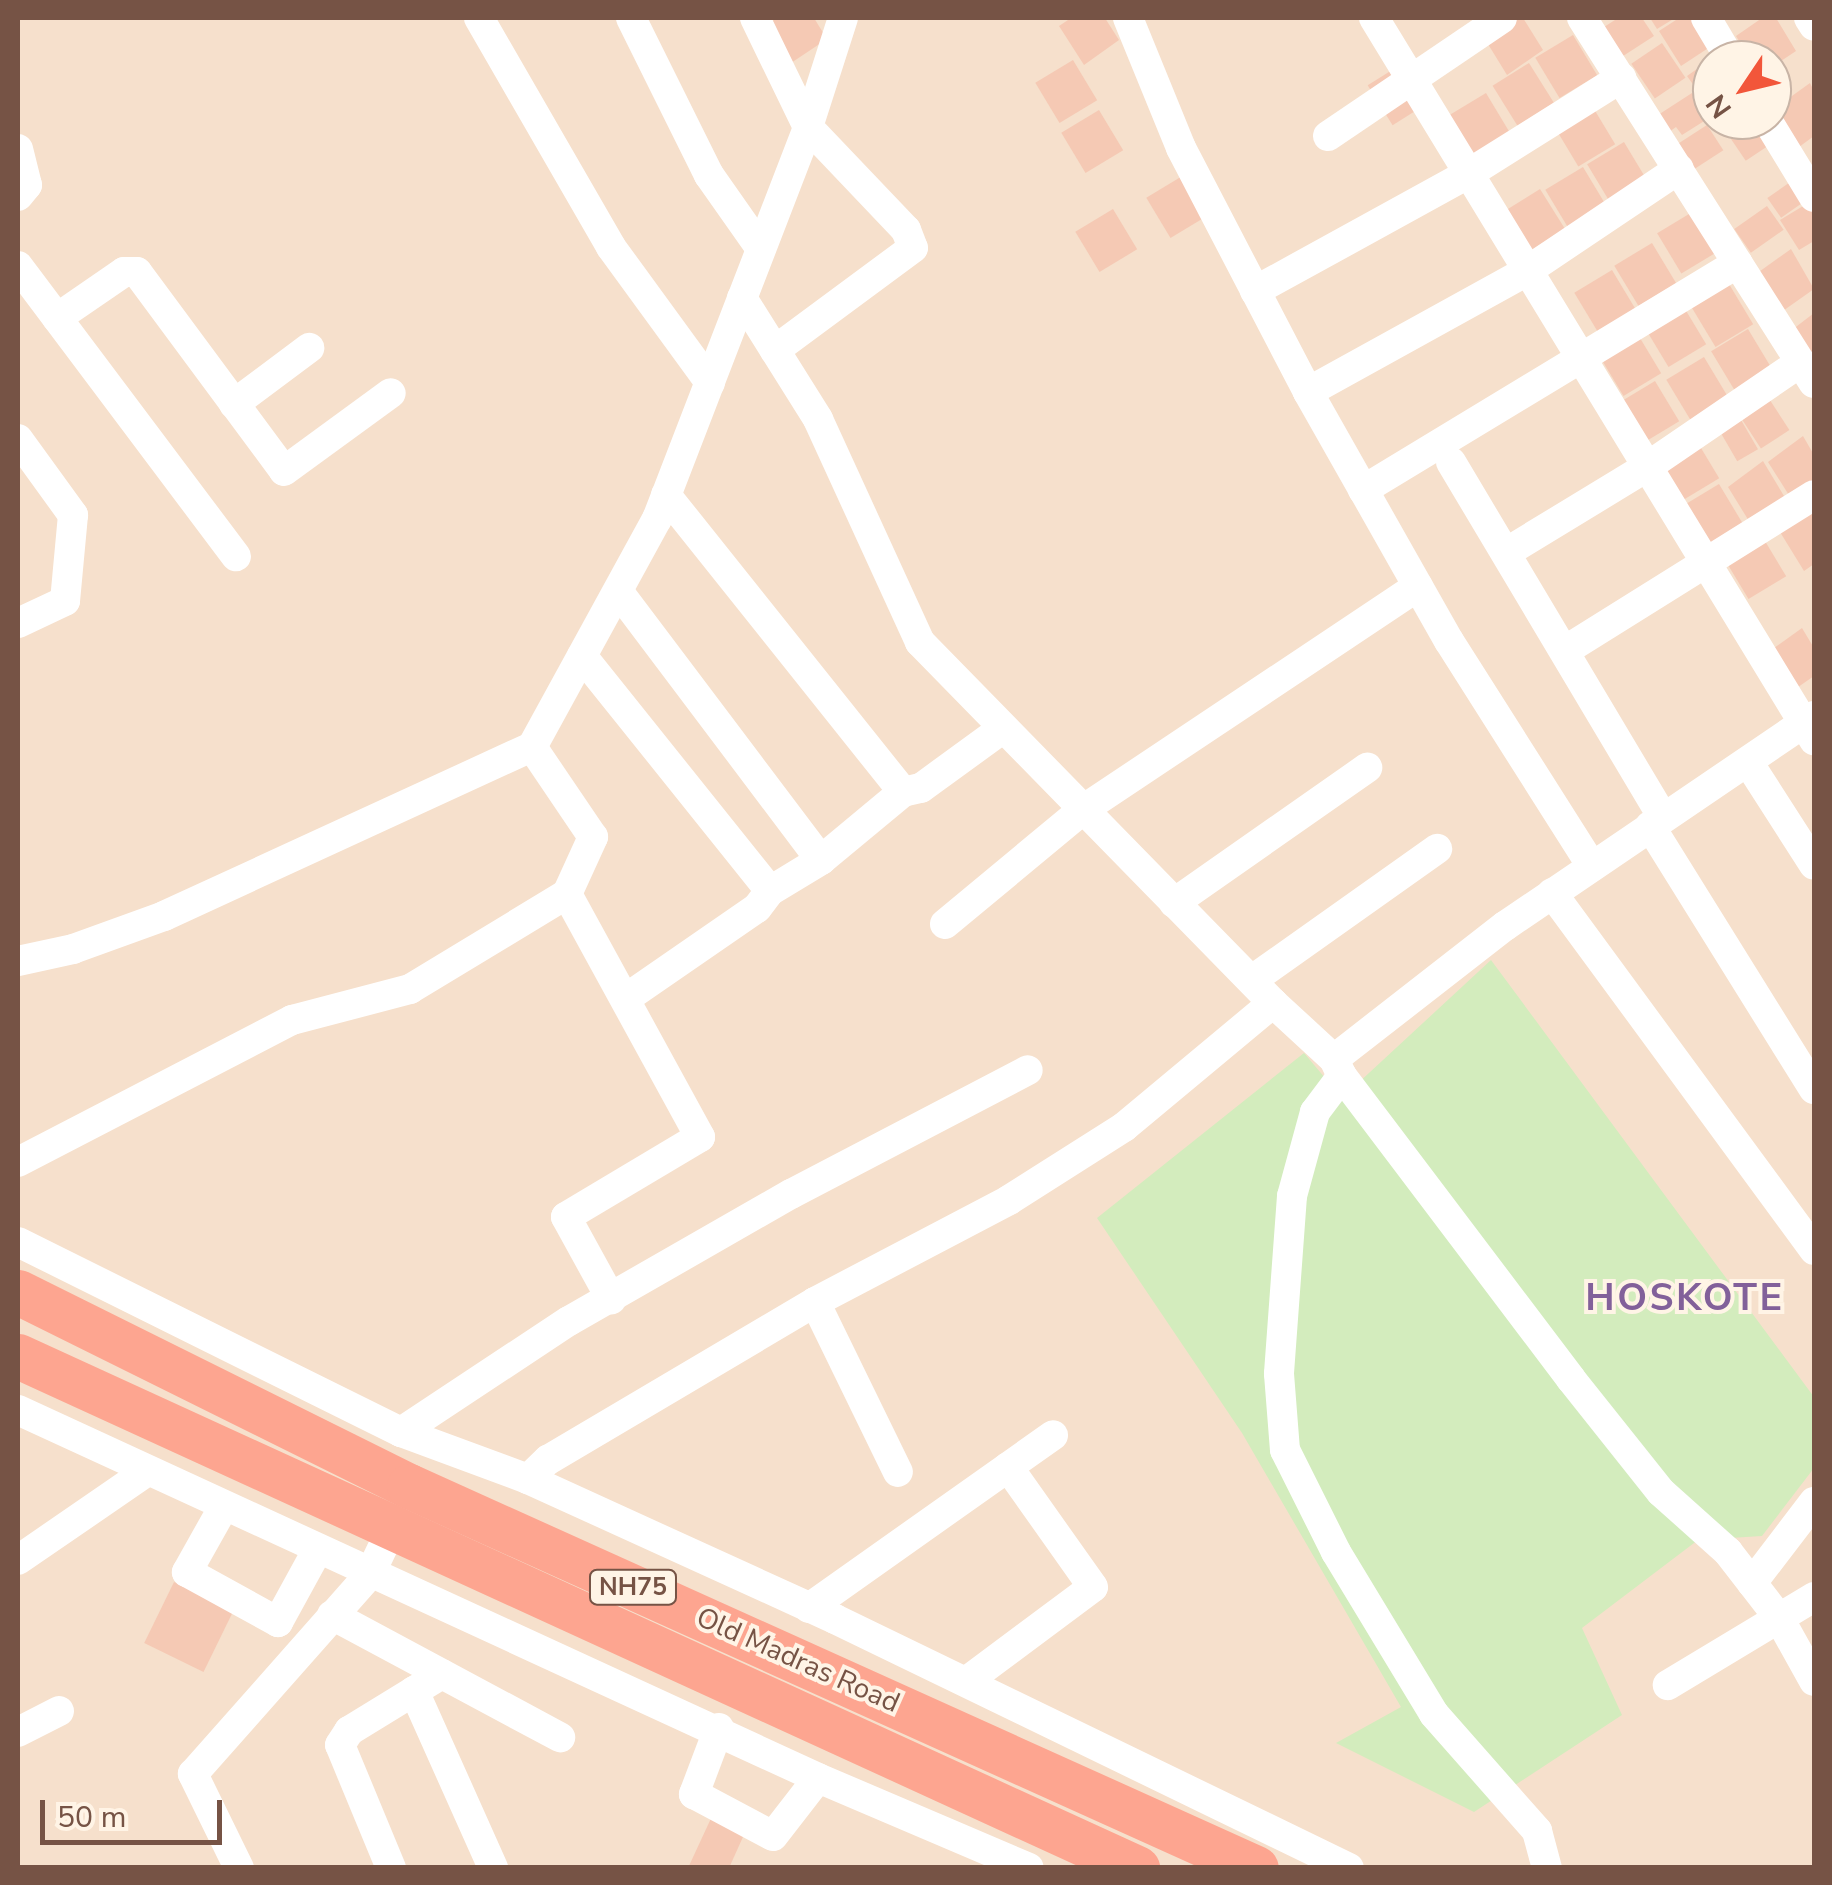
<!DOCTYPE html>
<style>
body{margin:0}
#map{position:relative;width:1832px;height:1885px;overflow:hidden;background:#feefdf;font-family:"Nunito Sans",sans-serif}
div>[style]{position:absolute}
.residential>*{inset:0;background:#f6e0cc}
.green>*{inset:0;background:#d3ecbd}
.building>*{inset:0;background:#f5c9b4;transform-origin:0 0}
.minor>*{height:30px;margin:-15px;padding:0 15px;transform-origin:15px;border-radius:15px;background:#fff}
.highway>*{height:45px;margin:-22.5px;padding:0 22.5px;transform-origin:22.5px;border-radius:22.5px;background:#fda590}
span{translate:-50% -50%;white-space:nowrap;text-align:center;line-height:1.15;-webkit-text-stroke:8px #fff4e6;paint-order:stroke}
.shield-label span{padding:2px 8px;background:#fff4e6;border:2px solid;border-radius:8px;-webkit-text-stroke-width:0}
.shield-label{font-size:25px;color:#765345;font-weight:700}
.street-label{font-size:28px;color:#765345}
.district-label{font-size:38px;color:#82609a;font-weight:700;letter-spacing:2.5px}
.frame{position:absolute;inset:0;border:20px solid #765345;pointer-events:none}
.north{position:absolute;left:1692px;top:40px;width:100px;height:100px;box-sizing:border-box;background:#fff4e6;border:2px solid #c8b4a6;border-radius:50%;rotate:235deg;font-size:28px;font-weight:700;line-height:40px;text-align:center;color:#765345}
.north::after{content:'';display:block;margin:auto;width:35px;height:45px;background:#f2563a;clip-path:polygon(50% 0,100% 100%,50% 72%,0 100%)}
.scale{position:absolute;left:40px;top:1800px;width:182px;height:45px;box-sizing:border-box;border:5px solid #765345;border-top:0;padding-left:12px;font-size:30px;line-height:35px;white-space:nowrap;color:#765345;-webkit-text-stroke:8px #fff4e6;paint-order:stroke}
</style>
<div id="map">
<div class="residential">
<i style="clip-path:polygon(evenodd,18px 18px,1814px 18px,1814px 1867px,18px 1867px,18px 18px,1712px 60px,1772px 60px,1772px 120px,1712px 120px,1712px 60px)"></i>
</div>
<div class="green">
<i style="clip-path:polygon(1491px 960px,1814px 1397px,1814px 1468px,1762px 1536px,1698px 1540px,1582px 1628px,1622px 1715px,1474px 1812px,1336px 1743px,1401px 1707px,1242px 1433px,1097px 1218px,1304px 1053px,1342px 1098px)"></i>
</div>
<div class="building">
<i style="clip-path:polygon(777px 18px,814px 18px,827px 39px,791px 63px,767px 25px)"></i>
<i style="clip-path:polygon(1071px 18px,1105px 18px,1119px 40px,1084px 65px,1059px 26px)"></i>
<i style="clip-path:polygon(1509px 18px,1523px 18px,1543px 50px,1507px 75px,1483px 36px)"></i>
<i style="clip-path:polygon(1618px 18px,1642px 18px,1654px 36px,1620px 58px,1601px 29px)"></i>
<i style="clip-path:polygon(1650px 18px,1675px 18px,1657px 29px)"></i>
<i style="clip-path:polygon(1679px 18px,1694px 18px,1713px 45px,1681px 66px,1659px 31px)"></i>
<i style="clip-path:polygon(1762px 18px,1776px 18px,1796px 51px,1772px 67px,1772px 60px,1751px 60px,1736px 36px)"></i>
<i style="left:1573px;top:35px;width:47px;height:44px;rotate:59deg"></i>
<i style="left:1662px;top:43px;width:42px;height:37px;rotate:56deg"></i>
<i style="clip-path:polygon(1718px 54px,1723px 60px,1712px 60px,1712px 111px,1687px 76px)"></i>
<i style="left:1073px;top:60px;width:47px;height:44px;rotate:59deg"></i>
<i style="left:1405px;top:62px;width:47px;height:44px;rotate:58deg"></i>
<i style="left:1529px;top:63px;width:47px;height:43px;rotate:58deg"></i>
<i style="clip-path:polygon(1810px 83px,1814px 91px,1814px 136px,1799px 147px,1774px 109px)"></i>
<i style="left:1486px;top:93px;width:47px;height:44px;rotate:59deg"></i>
<i style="clip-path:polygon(1692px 93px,1709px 118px,1682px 135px,1676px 127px,1669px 132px,1658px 115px)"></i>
<i style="left:1591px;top:104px;width:47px;height:43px;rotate:59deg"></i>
<i style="left:1099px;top:110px;width:47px;height:44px;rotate:59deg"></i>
<i style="left:1758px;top:120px;width:27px;height:33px;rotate:56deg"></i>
<i style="left:1707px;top:125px;width:30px;height:35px;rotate:57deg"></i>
<i style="left:1624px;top:142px;width:47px;height:43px;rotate:59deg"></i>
<i style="left:1583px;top:167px;width:47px;height:44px;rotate:59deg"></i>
<i style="left:1184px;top:175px;width:47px;height:44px;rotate:59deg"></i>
<i style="left:1796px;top:178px;width:24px;height:35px;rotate:55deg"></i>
<i style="left:1540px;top:189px;width:47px;height:44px;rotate:58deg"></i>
<i style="clip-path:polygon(1808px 203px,1814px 213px,1814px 241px,1799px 250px,1780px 220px)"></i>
<i style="left:1767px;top:206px;width:29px;height:40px;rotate:55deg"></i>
<i style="left:1113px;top:209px;width:47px;height:44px;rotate:59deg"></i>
<i style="left:1694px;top:211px;width:47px;height:43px;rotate:59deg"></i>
<i style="left:1652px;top:243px;width:47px;height:44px;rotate:59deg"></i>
<i style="clip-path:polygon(1791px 249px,1814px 289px,1780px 313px,1756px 274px)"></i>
<i style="left:1612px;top:270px;width:47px;height:44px;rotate:59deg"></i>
<i style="left:1729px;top:284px;width:47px;height:44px;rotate:59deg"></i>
<i style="left:1682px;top:304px;width:47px;height:44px;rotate:59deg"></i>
<i style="clip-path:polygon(1814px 313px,1814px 370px,1788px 333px)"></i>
<i style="left:1748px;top:329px;width:47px;height:43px;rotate:59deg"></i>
<i style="left:1637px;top:333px;width:47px;height:44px;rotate:59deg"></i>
<i style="left:1704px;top:357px;width:47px;height:44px;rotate:59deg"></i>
<i style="left:1655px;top:381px;width:47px;height:44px;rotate:59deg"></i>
<i style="left:1766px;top:394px;width:43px;height:34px;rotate:57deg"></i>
<i style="left:1737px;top:413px;width:42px;height:24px;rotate:60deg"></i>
<i style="clip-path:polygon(1803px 436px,1814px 455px,1814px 485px,1792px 500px,1768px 462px)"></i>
<i style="left:1695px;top:438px;width:47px;height:44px;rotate:59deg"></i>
<i style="clip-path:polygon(1763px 461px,1787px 501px,1752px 526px,1728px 487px)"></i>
<i style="left:1719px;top:484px;width:47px;height:44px;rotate:59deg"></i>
<i style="clip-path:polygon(1814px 508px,1814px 564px,1804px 571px,1780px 532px)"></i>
<i style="left:1762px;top:536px;width:47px;height:44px;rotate:59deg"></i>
<i style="clip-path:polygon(1802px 628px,1814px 648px,1814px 676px,1791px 692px,1767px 653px)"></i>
<i style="left:174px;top:1582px;width:66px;height:68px;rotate:26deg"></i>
<i style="clip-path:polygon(719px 1801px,752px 1817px,729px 1868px,688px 1868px)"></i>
</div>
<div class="minor">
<i style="left:479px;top:18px;width:264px;rotate:60deg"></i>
<i style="left:611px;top:247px;width:168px;rotate:53.9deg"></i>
<i style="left:631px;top:18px;width:175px;rotate:63.6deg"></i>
<i style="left:709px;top:175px;width:90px;rotate:54.9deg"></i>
<i style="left:755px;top:18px;width:121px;rotate:64.1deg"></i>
<i style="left:808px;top:127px;width:142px;rotate:46.4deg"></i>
<i style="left:906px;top:230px;width:19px;rotate:69deg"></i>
<i style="left:913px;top:248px;width:172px;rotate:143.5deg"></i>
<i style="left:1128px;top:18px;width:140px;rotate:67.8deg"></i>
<i style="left:1181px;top:148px;width:275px;rotate:62.5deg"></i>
<i style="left:1308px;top:392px;width:286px;rotate:60.5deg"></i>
<i style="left:1449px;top:641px;width:267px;rotate:57.6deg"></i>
<i style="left:1374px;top:18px;width:846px;rotate:58.64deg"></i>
<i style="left:1582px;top:18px;width:432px;rotate:57.6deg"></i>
<i style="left:1706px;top:18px;width:49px;rotate:59.2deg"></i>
<i style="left:1809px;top:18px;width:9px;rotate:58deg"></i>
<i style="left:1767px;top:120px;width:90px;rotate:58.6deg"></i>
<i style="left:1328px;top:136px;width:210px;rotate:-34.1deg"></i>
<i style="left:18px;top:149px;width:37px;rotate:76deg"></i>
<i style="left:27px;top:185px;width:14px;rotate:129deg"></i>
<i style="left:18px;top:266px;width:363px;rotate:53.1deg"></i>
<i style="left:1255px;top:291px;width:243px;rotate:-28.8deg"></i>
<i style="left:1468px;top:174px;width:181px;rotate:-32.1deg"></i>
<i style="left:57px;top:318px;width:81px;rotate:-34.5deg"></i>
<i style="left:124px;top:272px;width:13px"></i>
<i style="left:137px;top:272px;width:247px;rotate:53.5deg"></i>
<i style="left:284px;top:471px;width:132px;rotate:-36.1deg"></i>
<i style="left:1308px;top:392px;width:250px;rotate:-28.9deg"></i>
<i style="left:1527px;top:271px;width:183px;rotate:-33.9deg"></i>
<i style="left:234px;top:404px;width:94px;rotate:-36.7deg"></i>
<i style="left:18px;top:439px;width:94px;rotate:54.1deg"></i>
<i style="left:73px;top:515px;width:86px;rotate:95.3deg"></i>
<i style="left:65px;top:601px;width:52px;rotate:154.9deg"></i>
<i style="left:1451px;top:462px;width:413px;rotate:59.2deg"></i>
<i style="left:1363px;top:490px;width:438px;rotate:-31.2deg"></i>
<i style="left:666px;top:495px;width:380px;rotate:51.4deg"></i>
<i style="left:1507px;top:552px;width:164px;rotate:-31.3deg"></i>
<i style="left:1647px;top:467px;width:186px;rotate:-34.3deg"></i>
<i style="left:618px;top:591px;width:337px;rotate:53deg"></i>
<i style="left:1566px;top:650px;width:292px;rotate:-32deg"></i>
<i style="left:582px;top:656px;width:301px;rotate:51.3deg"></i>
<i style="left:1748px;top:762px;width:122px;rotate:57.3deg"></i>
<i style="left:1650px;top:826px;width:310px;rotate:58.1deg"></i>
<i style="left:1552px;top:893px;width:443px;rotate:53.7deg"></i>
<i style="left:567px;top:894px;width:277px;rotate:61.3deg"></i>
<i style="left:700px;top:1137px;width:156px;rotate:149.2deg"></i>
<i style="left:566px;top:1217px;width:94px;rotate:61.2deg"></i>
<i style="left:1174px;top:903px;width:236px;rotate:-35deg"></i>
<i style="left:945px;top:924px;width:177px;rotate:-39.7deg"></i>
<i style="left:1081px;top:811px;width:405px;rotate:-33.7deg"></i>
<i style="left:18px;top:961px;width:56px;rotate:-12.3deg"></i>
<i style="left:73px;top:949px;width:97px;rotate:-19.9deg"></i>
<i style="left:164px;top:916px;width:405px;rotate:-24.7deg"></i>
<i style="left:532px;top:747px;width:260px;rotate:-61.3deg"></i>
<i style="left:657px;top:519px;width:420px;rotate:-68.9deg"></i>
<i style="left:808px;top:127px;width:114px;rotate:-72.2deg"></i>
<i style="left:1252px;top:980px;width:227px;rotate:-35.3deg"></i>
<i style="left:625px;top:999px;width:160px;rotate:-34.6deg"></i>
<i style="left:757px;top:908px;width:21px;rotate:-53deg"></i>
<i style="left:770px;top:891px;width:60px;rotate:-31.3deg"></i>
<i style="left:821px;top:860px;width:107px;rotate:-39.7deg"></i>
<i style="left:903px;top:792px;width:18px;rotate:-13deg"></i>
<i style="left:921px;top:788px;width:100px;rotate:-36.1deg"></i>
<i style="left:1273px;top:1003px;width:83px;rotate:42.6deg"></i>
<i style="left:1334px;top:1059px;width:19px;rotate:65deg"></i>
<i style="left:1342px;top:1076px;width:380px;rotate:52.9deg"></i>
<i style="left:1571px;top:1379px;width:144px;rotate:51.5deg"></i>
<i style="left:1661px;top:1492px;width:90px;rotate:41.8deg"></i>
<i style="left:1728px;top:1552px;width:83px;rotate:52.3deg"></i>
<i style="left:1779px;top:1618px;width:130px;rotate:148.9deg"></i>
<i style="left:1334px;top:1059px;width:217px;rotate:-37.9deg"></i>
<i style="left:1505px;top:926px;width:374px;rotate:-34.2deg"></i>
<i style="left:1342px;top:1076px;width:45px;rotate:126.9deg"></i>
<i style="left:1315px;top:1112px;width:87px;rotate:105.3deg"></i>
<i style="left:1292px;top:1196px;width:178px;rotate:94.2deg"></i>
<i style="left:1279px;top:1374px;width:76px;rotate:85.5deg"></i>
<i style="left:1285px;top:1450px;width:114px;rotate:63.4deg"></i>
<i style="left:1336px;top:1552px;width:189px;rotate:58.8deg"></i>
<i style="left:1434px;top:1714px;width:156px;rotate:48.6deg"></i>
<i style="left:1537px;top:1831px;width:38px;rotate:75deg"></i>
<i style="left:18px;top:1162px;width:309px;rotate:-27.4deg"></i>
<i style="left:292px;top:1020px;width:122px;rotate:-14.7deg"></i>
<i style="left:410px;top:989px;width:184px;rotate:-31.2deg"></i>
<i style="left:567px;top:894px;width:63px;rotate:-65.5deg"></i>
<i style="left:593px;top:837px;width:109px;rotate:-124.1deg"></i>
<i style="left:18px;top:1242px;width:428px;rotate:26.4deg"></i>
<i style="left:401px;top:1432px;width:135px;rotate:20.3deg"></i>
<i style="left:528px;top:1479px;width:337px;rotate:24.5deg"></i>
<i style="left:835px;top:1619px;width:571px;rotate:25.85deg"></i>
<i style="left:815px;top:1302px;width:189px;rotate:64deg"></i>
<i style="left:18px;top:1410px;width:881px;rotate:24.7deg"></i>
<i style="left:818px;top:1778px;width:229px;rotate:23.1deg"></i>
<i style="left:401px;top:1432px;width:201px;rotate:-33.5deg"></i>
<i style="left:569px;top:1321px;width:256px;rotate:-29.8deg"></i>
<i style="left:791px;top:1194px;width:267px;rotate:-27.6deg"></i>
<i style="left:528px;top:1479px;width:28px;rotate:-44deg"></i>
<i style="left:548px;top:1460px;width:310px;rotate:-30.6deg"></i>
<i style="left:815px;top:1302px;width:219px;rotate:-27.7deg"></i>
<i style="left:1009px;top:1200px;width:136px;rotate:-32.4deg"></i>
<i style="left:1124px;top:1127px;width:194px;rotate:-39.8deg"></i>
<i style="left:1273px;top:1003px;width:505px;rotate:-134.36deg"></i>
<i style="left:920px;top:642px;width:245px;rotate:-114.6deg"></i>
<i style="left:818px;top:419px;width:143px;rotate:-122.1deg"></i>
<i style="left:224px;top:1506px;width:76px;rotate:119.3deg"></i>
<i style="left:187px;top:1572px;width:104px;rotate:28.8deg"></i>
<i style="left:278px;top:1622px;width:83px;rotate:-61.3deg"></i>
<i style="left:18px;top:1560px;width:155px;rotate:-34.5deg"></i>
<i style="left:1752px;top:1583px;width:102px;rotate:-52.6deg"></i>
<i style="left:1814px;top:1597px;width:41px;rotate:149deg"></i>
<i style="left:1779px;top:1618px;width:72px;rotate:60.9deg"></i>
<i style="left:809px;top:1608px;width:299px;rotate:-35.3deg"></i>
<i style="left:332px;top:1615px;width:259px;rotate:28.2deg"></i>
<i style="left:967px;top:1681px;width:157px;rotate:-36.7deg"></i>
<i style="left:1093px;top:1587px;width:147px;rotate:-125.3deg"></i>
<i style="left:414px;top:1691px;width:194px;rotate:65.9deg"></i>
<i style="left:719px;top:1728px;width:71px;rotate:110.7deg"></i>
<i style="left:694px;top:1794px;width:89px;rotate:28deg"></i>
<i style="left:773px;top:1836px;width:73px;rotate:-52.2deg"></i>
<i style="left:18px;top:1732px;width:46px;rotate:-27.1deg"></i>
<i style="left:239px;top:1868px;width:105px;rotate:-116.1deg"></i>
<i style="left:193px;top:1774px;width:267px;rotate:-48.5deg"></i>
<i style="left:370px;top:1574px;width:49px;rotate:-64.5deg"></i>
<i style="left:391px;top:1868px;width:133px;rotate:-112.5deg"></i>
<i style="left:340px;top:1745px;width:17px;rotate:-57deg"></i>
<i style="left:349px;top:1731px;width:109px;rotate:-31.5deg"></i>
</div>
<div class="highway">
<i style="left:18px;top:1292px;width:436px;rotate:26.4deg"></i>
<i style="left:409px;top:1486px;width:929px;rotate:24.28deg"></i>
<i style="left:18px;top:1356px;width:1231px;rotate:24.59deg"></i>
</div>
<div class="shield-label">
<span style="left:633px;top:1587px">NH75</span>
</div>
<div class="street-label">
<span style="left:798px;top:1660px;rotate:24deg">Old Madras Road</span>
</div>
<div class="district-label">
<span style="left:1685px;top:1298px">HOSKOTE</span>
</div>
<div class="frame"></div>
<div class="north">N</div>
<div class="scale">50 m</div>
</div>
